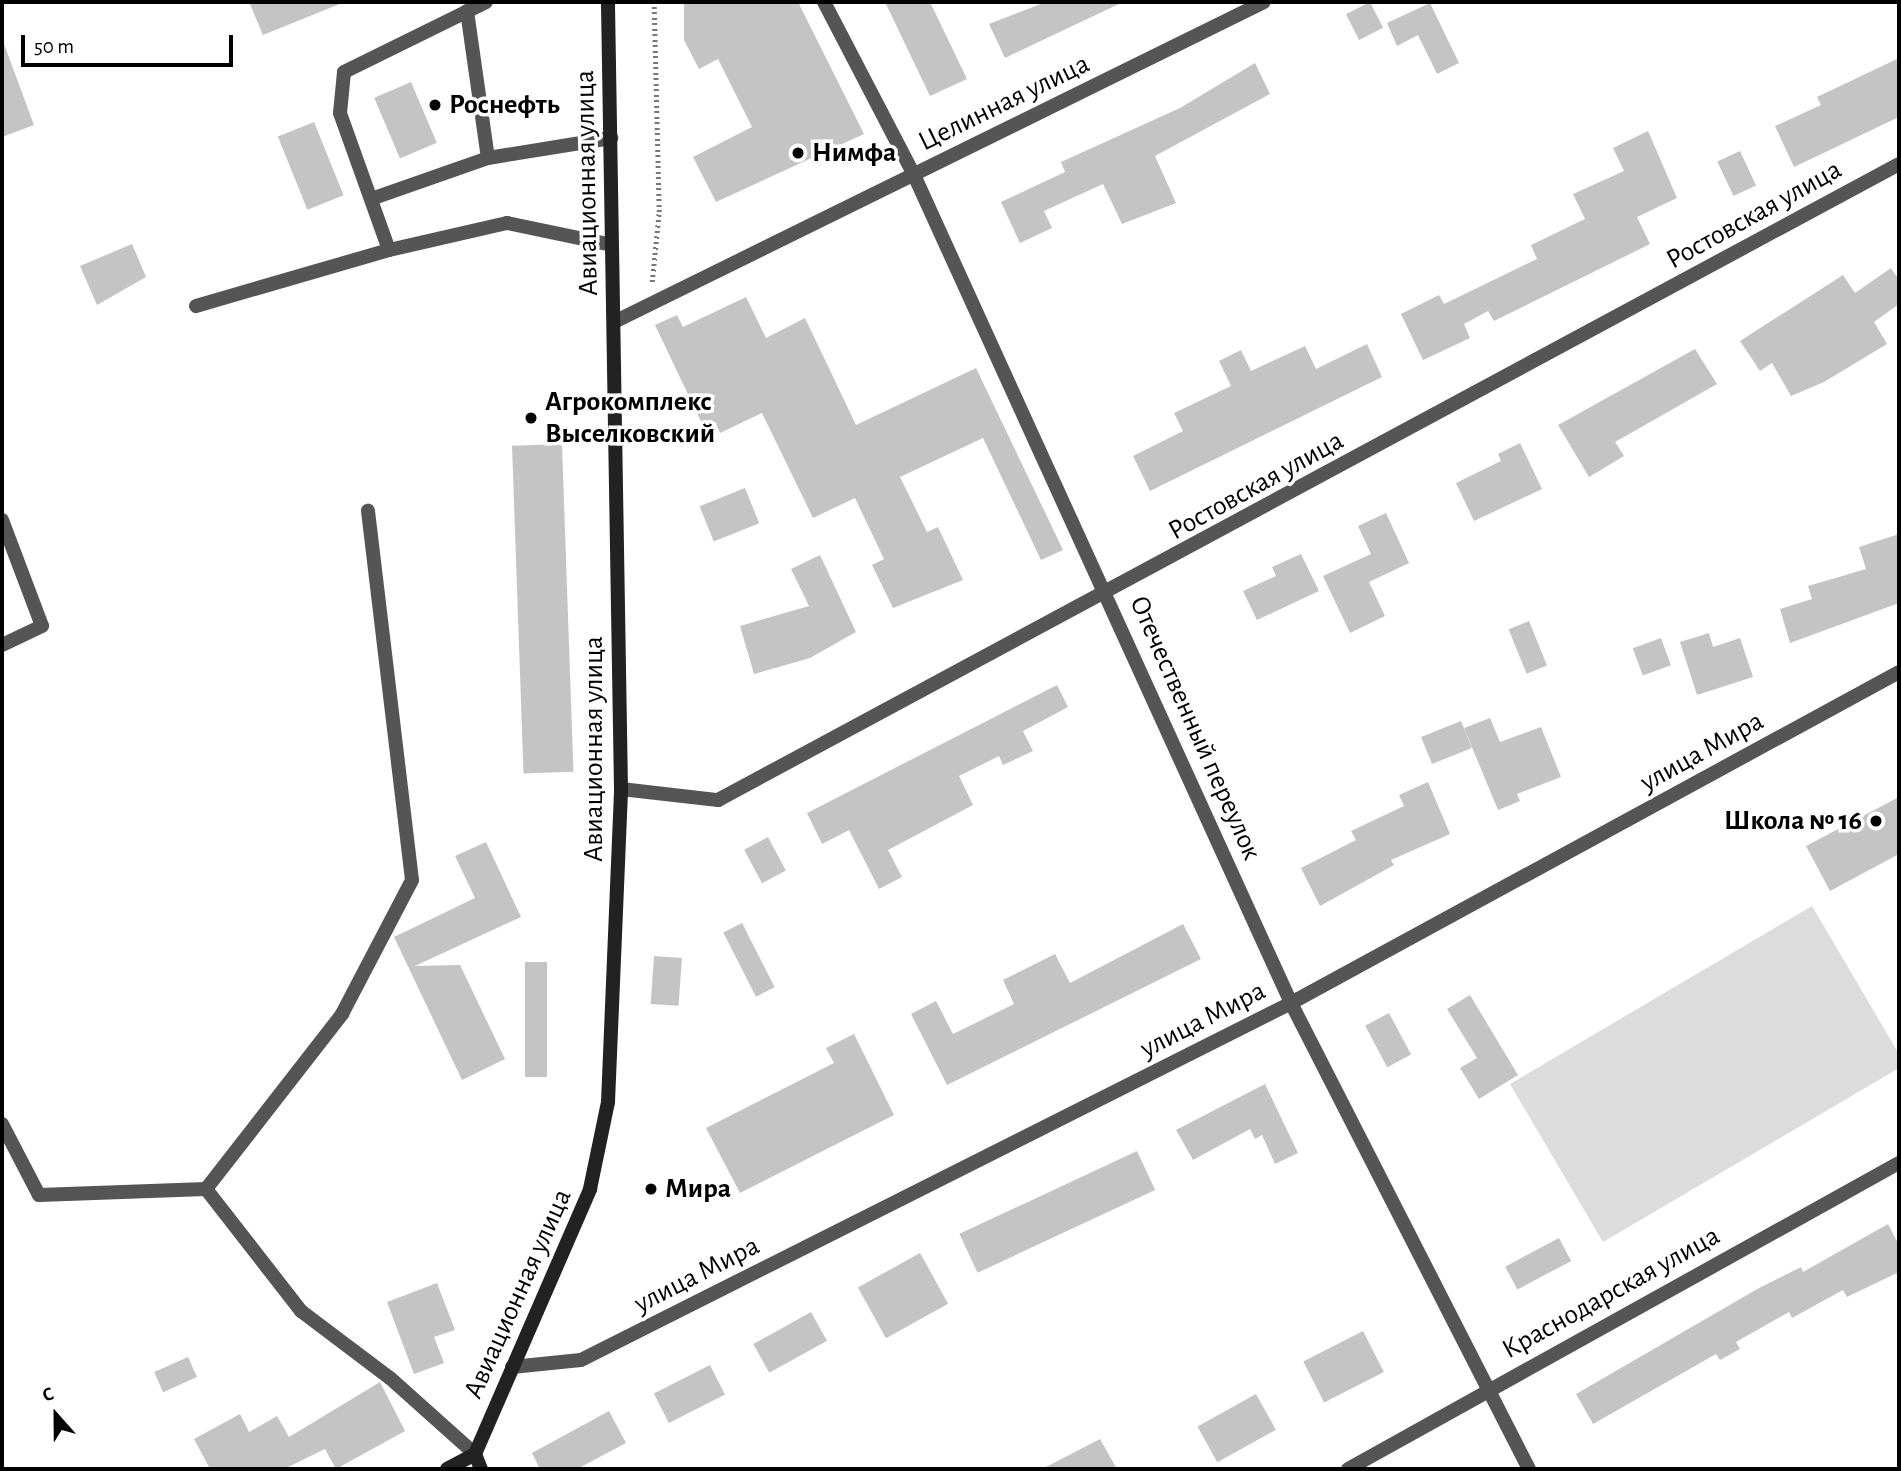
<!DOCTYPE html>
<meta charset="utf-8">
<style>
body{margin:0}
#map{position:relative;width:1901px;height:1471px;overflow:hidden;background:#fff;font-family:"Alegreya Sans",sans-serif}
div>[style]{position:absolute}
.green>*{inset:0;background:#dcdcdc}
.building>*{inset:0;background:#c4c4c4;transform-origin:0 0}
.path>*{height:4.5px;margin-top:-2.25px;transform-origin:0;background:repeating-linear-gradient(90deg,#777 0 2px,transparent 0 5.5px)}
.service>*{height:14px;margin:-7px;padding:0 7px;transform-origin:7px;border-radius:7px;background:#555}
.minor>*{height:14px;margin:-7px;padding:0 7px;transform-origin:7px;border-radius:7px;background:#555}
.tertiary>*{height:14px;margin:-7px;padding:0 7px;transform-origin:7px;border-radius:7px;background:#555}
.secondary>*{height:14px;margin:-7px;padding:0 7px;transform-origin:7px;border-radius:7px;background:#222}
.dots>*{width:19px;height:19px;translate:-50% -50%;box-sizing:border-box;border:4px solid #fff;border-radius:50%}
span{translate:-50% -50%;white-space:nowrap;text-align:center;line-height:1.15;-webkit-text-stroke:7px #fff;paint-order:stroke}
.street-label{font-size:28px;color:#000}
.poi-label{font-size:28px;color:#000;font-weight:700}
.left{translate:0 -50%;text-align:left}
.right{translate:-100% -50%;text-align:right}
.frame{position:absolute;inset:0;border:4px solid #000;pointer-events:none}
.north{position:absolute;left:21px;top:1380px;width:70px;height:70px;-webkit-text-stroke:5px #fff;paint-order:stroke;rotate:339deg;font-size:19px;font-weight:700;line-height:28px;text-align:center;color:#000}
.north::after{content:'';display:block;margin:auto;width:24px;height:32px;background:#000;clip-path:polygon(50% 0,100% 100%,50% 72%,0 100%)}
.scale{position:absolute;left:21px;top:35px;width:212px;height:32px;box-sizing:border-box;border:4px solid #000;border-top:0;padding-left:9px;font-size:21px;line-height:24px;white-space:nowrap;color:#000;-webkit-text-stroke:5px #fff;paint-order:stroke}
</style>
<div id="map">
<div class="green">
<i style="clip-path:polygon(1812px 906px,1899px 1054px,1899px 1068px,1603px 1242px,1510px 1084px)"></i>
</div>
<div class="building">
<i style="clip-path:polygon(249px 2px,342px 2px,342px 3px,263px 35px)"></i>
<i style="clip-path:polygon(684px 2px,798px 2px,864px 134px,716px 202px,693px 157px,752px 127px,718px 59px,699px 69px,684px 40px)"></i>
<i style="clip-path:polygon(885px 2px,930px 2px,967px 79px,930px 96px)"></i>
<i style="clip-path:polygon(1046px 2px,1123px 2px,1005px 58px,989px 24px)"></i>
<i style="left:1370px;top:2px;width:29px;height:27px;rotate:63deg"></i>
<i style="clip-path:polygon(1430px 3px,1459px 63px,1437px 74px,1418px 35px,1397px 46px,1387px 23px)"></i>
<i style="clip-path:polygon(4px 44px,34px 125px,2px 137px,2px 45px)"></i>
<i style="clip-path:polygon(1899px 58px,1899px 117px,1794px 167px,1775px 126px,1821px 105px,1817px 97px)"></i>
<i style="clip-path:polygon(1255px 63px,1270px 94px,1155px 156px,1176px 203px,1122px 224px,1103px 184px,1044px 211px,1052px 228px,1020px 243px,1001px 202px,1065px 172px,1061px 162px,1180px 108px)"></i>
<i style="left:411px;top:82px;width:66px;height:40px;rotate:67deg"></i>
<i style="left:314px;top:122px;width:79px;height:39px;rotate:68deg"></i>
<i style="clip-path:polygon(1648px 131px,1677px 198px,1637px 217px,1650px 244px,1494px 321px,1488px 311px,1464px 324px,1470px 338px,1423px 360px,1401px 314px,1439px 295px,1444px 304px,1537px 259px,1531px 245px,1585px 219px,1573px 194px,1624px 171px,1613px 148px)"></i>
<i style="left:1740px;top:151px;width:38px;height:25px;rotate:65deg"></i>
<i style="clip-path:polygon(132px 244px,146px 277px,97px 305px,80px 266px)"></i>
<i style="clip-path:polygon(1891px 268px,1899px 280px,1899px 304px,1874px 322px,1887px 344px,1824px 382px,1791px 396px,1772px 363px,1760px 371px,1740px 341px,1843px 275px,1855px 293px)"></i>
<i style="clip-path:polygon(746px 297px,766px 338px,805px 318px,856px 425px,976px 368px,1063px 550px,1041px 560px,983px 438px,900px 477px,927px 532px,938px 527px,963px 580px,893px 608px,872px 565px,884px 559px,855px 498px,813px 518px,762px 413px,720px 433px,716px 424px,705px 430px,655px 325px,677px 315px,683px 327px)"></i>
<i style="clip-path:polygon(1367px 344px,1382px 377px,1150px 491px,1133px 456px,1183px 431px,1174px 413px,1231px 386px,1219px 361px,1241px 350px,1251px 371px,1305px 346px,1316px 369px)"></i>
<i style="clip-path:polygon(1695px 349px,1717px 384px,1615px 442px,1624px 456px,1589px 477px,1558px 425px)"></i>
<i style="clip-path:polygon(1520px 443px,1542px 489px,1474px 521px,1456px 483px,1501px 461px,1498px 454px)"></i>
<i style="left:562px;top:444px;width:328px;height:50px;rotate:88deg"></i>
<i style="left:745px;top:488px;width:38px;height:49px;rotate:68deg"></i>
<i style="clip-path:polygon(1386px 513px,1409px 563px,1369px 582px,1385px 616px,1350px 633px,1323px 576px,1371px 554px,1358px 526px)"></i>
<i style="clip-path:polygon(1899px 534px,1899px 603px,1790px 643px,1780px 609px,1812px 599px,1808px 586px,1866px 569px,1859px 547px)"></i>
<i style="clip-path:polygon(1301px 554px,1319px 591px,1257px 620px,1243px 591px,1276px 576px,1272px 567px)"></i>
<i style="clip-path:polygon(820px 555px,856px 632px,810px 658px,754px 674px,740px 626px,809px 606px,791px 569px)"></i>
<i style="left:1529px;top:621px;width:48px;height:22px;rotate:68deg"></i>
<i style="clip-path:polygon(1709px 633px,1713px 647px,1740px 638px,1753px 677px,1697px 695px,1680px 642px)"></i>
<i style="left:1661px;top:638px;width:29px;height:30px;rotate:70deg"></i>
<i style="clip-path:polygon(1057px 685px,1068px 707px,1023px 731px,1033px 751px,1003px 765px,999px 756px,959px 776px,973px 805px,888px 850px,902px 877px,879px 889px,849px 830px,822px 844px,807px 813px)"></i>
<i style="clip-path:polygon(1490px 718px,1500px 742px,1541px 727px,1561px 777px,1517px 794px,1520px 801px,1498px 810px,1464px 728px)"></i>
<i style="left:1461px;top:721px;width:29px;height:43px;rotate:68deg"></i>
<i style="clip-path:polygon(1428px 782px,1450px 834px,1391px 860px,1394px 865px,1320px 906px,1301px 868px,1356px 840px,1351px 831px,1404px 806px,1399px 795px)"></i>
<i style="clip-path:polygon(1899px 797px,1899px 854px,1830px 891px,1806px 846px)"></i>
<i style="left:768px;top:837px;width:38px;height:27px;rotate:62deg"></i>
<i style="clip-path:polygon(486px 842px,521px 917px,415px 966px,460px 965px,505px 1059px,462px 1080px,394px 937px,475px 898px,455px 856px)"></i>
<i style="left:742px;top:923px;width:72px;height:21px;rotate:63deg"></i>
<i style="clip-path:polygon(1183px 924px,1201px 959px,947px 1085px,911px 1014px,936px 1001px,953px 1034px,1014px 1004px,1003px 980px,1055px 954px,1070px 983px)"></i>
<i style="left:654px;top:956px;width:28px;height:48px;rotate:4deg"></i>
<i style="left:525px;top:962px;width:22px;height:115px"></i>
<i style="clip-path:polygon(1470px 995px,1518px 1075px,1479px 1099px,1460px 1068px,1477px 1058px,1447px 1009px)"></i>
<i style="left:1389px;top:1013px;width:47px;height:27px;rotate:62deg"></i>
<i style="clip-path:polygon(854px 1034px,894px 1115px,740px 1193px,706px 1128px,834px 1063px,826px 1048px)"></i>
<i style="clip-path:polygon(1265px 1084px,1298px 1153px,1275px 1164px,1262px 1135px,1255px 1139px,1250px 1129px,1193px 1160px,1176px 1130px)"></i>
<i style="left:1137px;top:1151px;width:43px;height:196px;rotate:65deg"></i>
<i style="clip-path:polygon(1888px 1224px,1899px 1245px,1899px 1272px,1847px 1297px,1843px 1290px,1792px 1318px,1789px 1312px,1736px 1342px,1740px 1349px,1720px 1360px,1716px 1354px,1593px 1424px,1576px 1394px,1759px 1288px,1801px 1267px,1803px 1272px)"></i>
<i style="left:1559px;top:1238px;width:26px;height:61px;rotate:62deg"></i>
<i style="left:920px;top:1253px;width:58px;height:71px;rotate:61deg"></i>
<i style="clip-path:polygon(437px 1283px,455px 1330px,434px 1337px,444px 1363px,414px 1374px,387px 1302px)"></i>
<i style="left:811px;top:1312px;width:33px;height:66px;rotate:61deg"></i>
<i style="left:1363px;top:1331px;width:46px;height:67px;rotate:63deg"></i>
<i style="left:188px;top:1357px;width:22px;height:37px;rotate:66deg"></i>
<i style="left:710px;top:1365px;width:33px;height:63px;rotate:63deg"></i>
<i style="clip-path:polygon(380px 1382px,405px 1431px,336px 1469px,325px 1449px,284px 1469px,210px 1469px,194px 1439px,240px 1414px,249px 1432px,277px 1416px,289px 1437px)"></i>
<i style="left:1256px;top:1394px;width:41px;height:67px;rotate:61deg"></i>
<i style="clip-path:polygon(609px 1411px,626px 1443px,577px 1469px,540px 1469px,532px 1453px)"></i>
<i style="clip-path:polygon(1100px 1439px,1117px 1469px,1042px 1469px)"></i>
</div>
<div class="path">
<i style="left:652px;top:282px;width:70px;rotate:-84.3deg"></i>
<i style="left:659px;top:212px;width:210px;rotate:-91.4deg"></i>
</div>
<div class="service">
<i style="left:467px;top:11px;width:148px;rotate:81.9deg"></i>
<i style="left:371px;top:199px;width:124px;rotate:-19.3deg"></i>
<i style="left:488px;top:158px;width:125px;rotate:-9.2deg"></i>
<i style="left:389px;top:250px;width:145px;rotate:-109.7deg"></i>
<i style="left:340px;top:113px;width:41px;rotate:-84.4deg"></i>
<i style="left:344px;top:72px;width:158px;rotate:-26.2deg"></i>
<i style="left:196px;top:306px;width:201px;rotate:-16.2deg"></i>
<i style="left:389px;top:250px;width:121px;rotate:-12.9deg"></i>
<i style="left:507px;top:223px;width:107px;rotate:11.8deg"></i>
<i style="left:2px;top:520px;width:113px;rotate:69.3deg"></i>
<i style="left:42px;top:626px;width:44px;rotate:154.6deg"></i>
<i style="left:2px;top:1124px;width:80px;rotate:62.5deg"></i>
<i style="left:39px;top:1195px;width:167px;rotate:-2.1deg"></i>
<i style="left:206px;top:1189px;width:222px;rotate:-52.1deg"></i>
<i style="left:342px;top:1014px;width:151px;rotate:-62.4deg"></i>
<i style="left:412px;top:880px;width:372px;rotate:-96.8deg"></i>
<i style="left:206px;top:1189px;width:155px;rotate:52.1deg"></i>
<i style="left:301px;top:1311px;width:111px;rotate:37deg"></i>
<i style="left:390px;top:1378px;width:114px;rotate:41.8deg"></i>
</div>
<div class="minor">
<i style="left:824px;top:2px;width:195px;rotate:62.5deg"></i>
<i style="left:914px;top:175px;width:910px;rotate:65.52deg"></i>
<i style="left:1291px;top:1003px;width:523px;rotate:62.95deg"></i>
<i style="left:614px;top:322px;width:724px;rotate:-26.21deg"></i>
<i style="left:621px;top:789px;width:98px;rotate:6.5deg"></i>
<i style="left:718px;top:800px;width:1341px;rotate:-28.3deg"></i>
<i style="left:512px;top:1367px;width:69px;rotate:-5.8deg"></i>
<i style="left:581px;top:1360px;width:795px;rotate:-26.69deg"></i>
<i style="left:1291px;top:1003px;width:692px;rotate:-28.56deg"></i>
</div>
<div class="tertiary">
<i style="left:1348px;top:1469px;width:630px;rotate:-29.05deg"></i>
</div>
<div class="secondary">
<i style="left:447px;top:1469px;width:32px;rotate:-28deg"></i>
<i style="left:481px;top:1469px;width:16px;rotate:-112deg"></i>
<i style="left:475px;top:1454px;width:289px;rotate:-66.5deg"></i>
<i style="left:590px;top:1189px;width:89px;rotate:-78.3deg"></i>
<i style="left:608px;top:1102px;width:313px;rotate:-87.6deg"></i>
<i style="left:621px;top:789px;width:787px;rotate:-90.95deg"></i>
</div>
<div class="dots">
<i style="left:435px;top:105px;background:#000"></i>
<i style="left:798px;top:153px;background:#000"></i>
<i style="left:531px;top:418px;background:#000"></i>
<i style="left:1876px;top:821px;background:#000"></i>
<i style="left:651px;top:1189px;background:#000"></i>
</div>
<div class="street-label">
<span style="left:1004px;top:103px;rotate:-26deg">Целинная улица</span>
<span style="left:587px;top:183px;rotate:-91deg">Авиационная улица</span>
<span style="left:1754px;top:215px;rotate:-29deg">Ростовская улица</span>
<span style="left:1256px;top:486px;rotate:-29deg">Ростовская улица</span>
<span style="left:1195px;top:728px;rotate:66deg">Отечественный переулок</span>
<span style="left:594px;top:749px;rotate:-90deg">Авиационная улица</span>
<span style="left:1702px;top:752px;rotate:-29deg">улица Мира</span>
<span style="left:1203px;top:1020px;rotate:-27deg">улица Мира</span>
<span style="left:697px;top:1275px;rotate:-27deg">улица Мира</span>
<span style="left:1611px;top:1293px;rotate:-29deg">Краснодарская улица</span>
<span style="left:518px;top:1294px;rotate:-66deg">Авиационная улица</span>
</div>
<div class="poi-label">
<span class="left" style="left:449px;top:105px">Роснефть</span>
<span class="left" style="left:812px;top:153px">Нимфа</span>
<span class="left" style="left:545px;top:418px">Агрокомплекс<br>Выселковский</span>
<span class="right" style="left:1862px;top:821px">Школа № 16</span>
<span class="left" style="left:665px;top:1189px">Мира</span>
</div>
<div class="frame"></div>
<div class="north">С</div>
<div class="scale">50 m</div>
</div>
